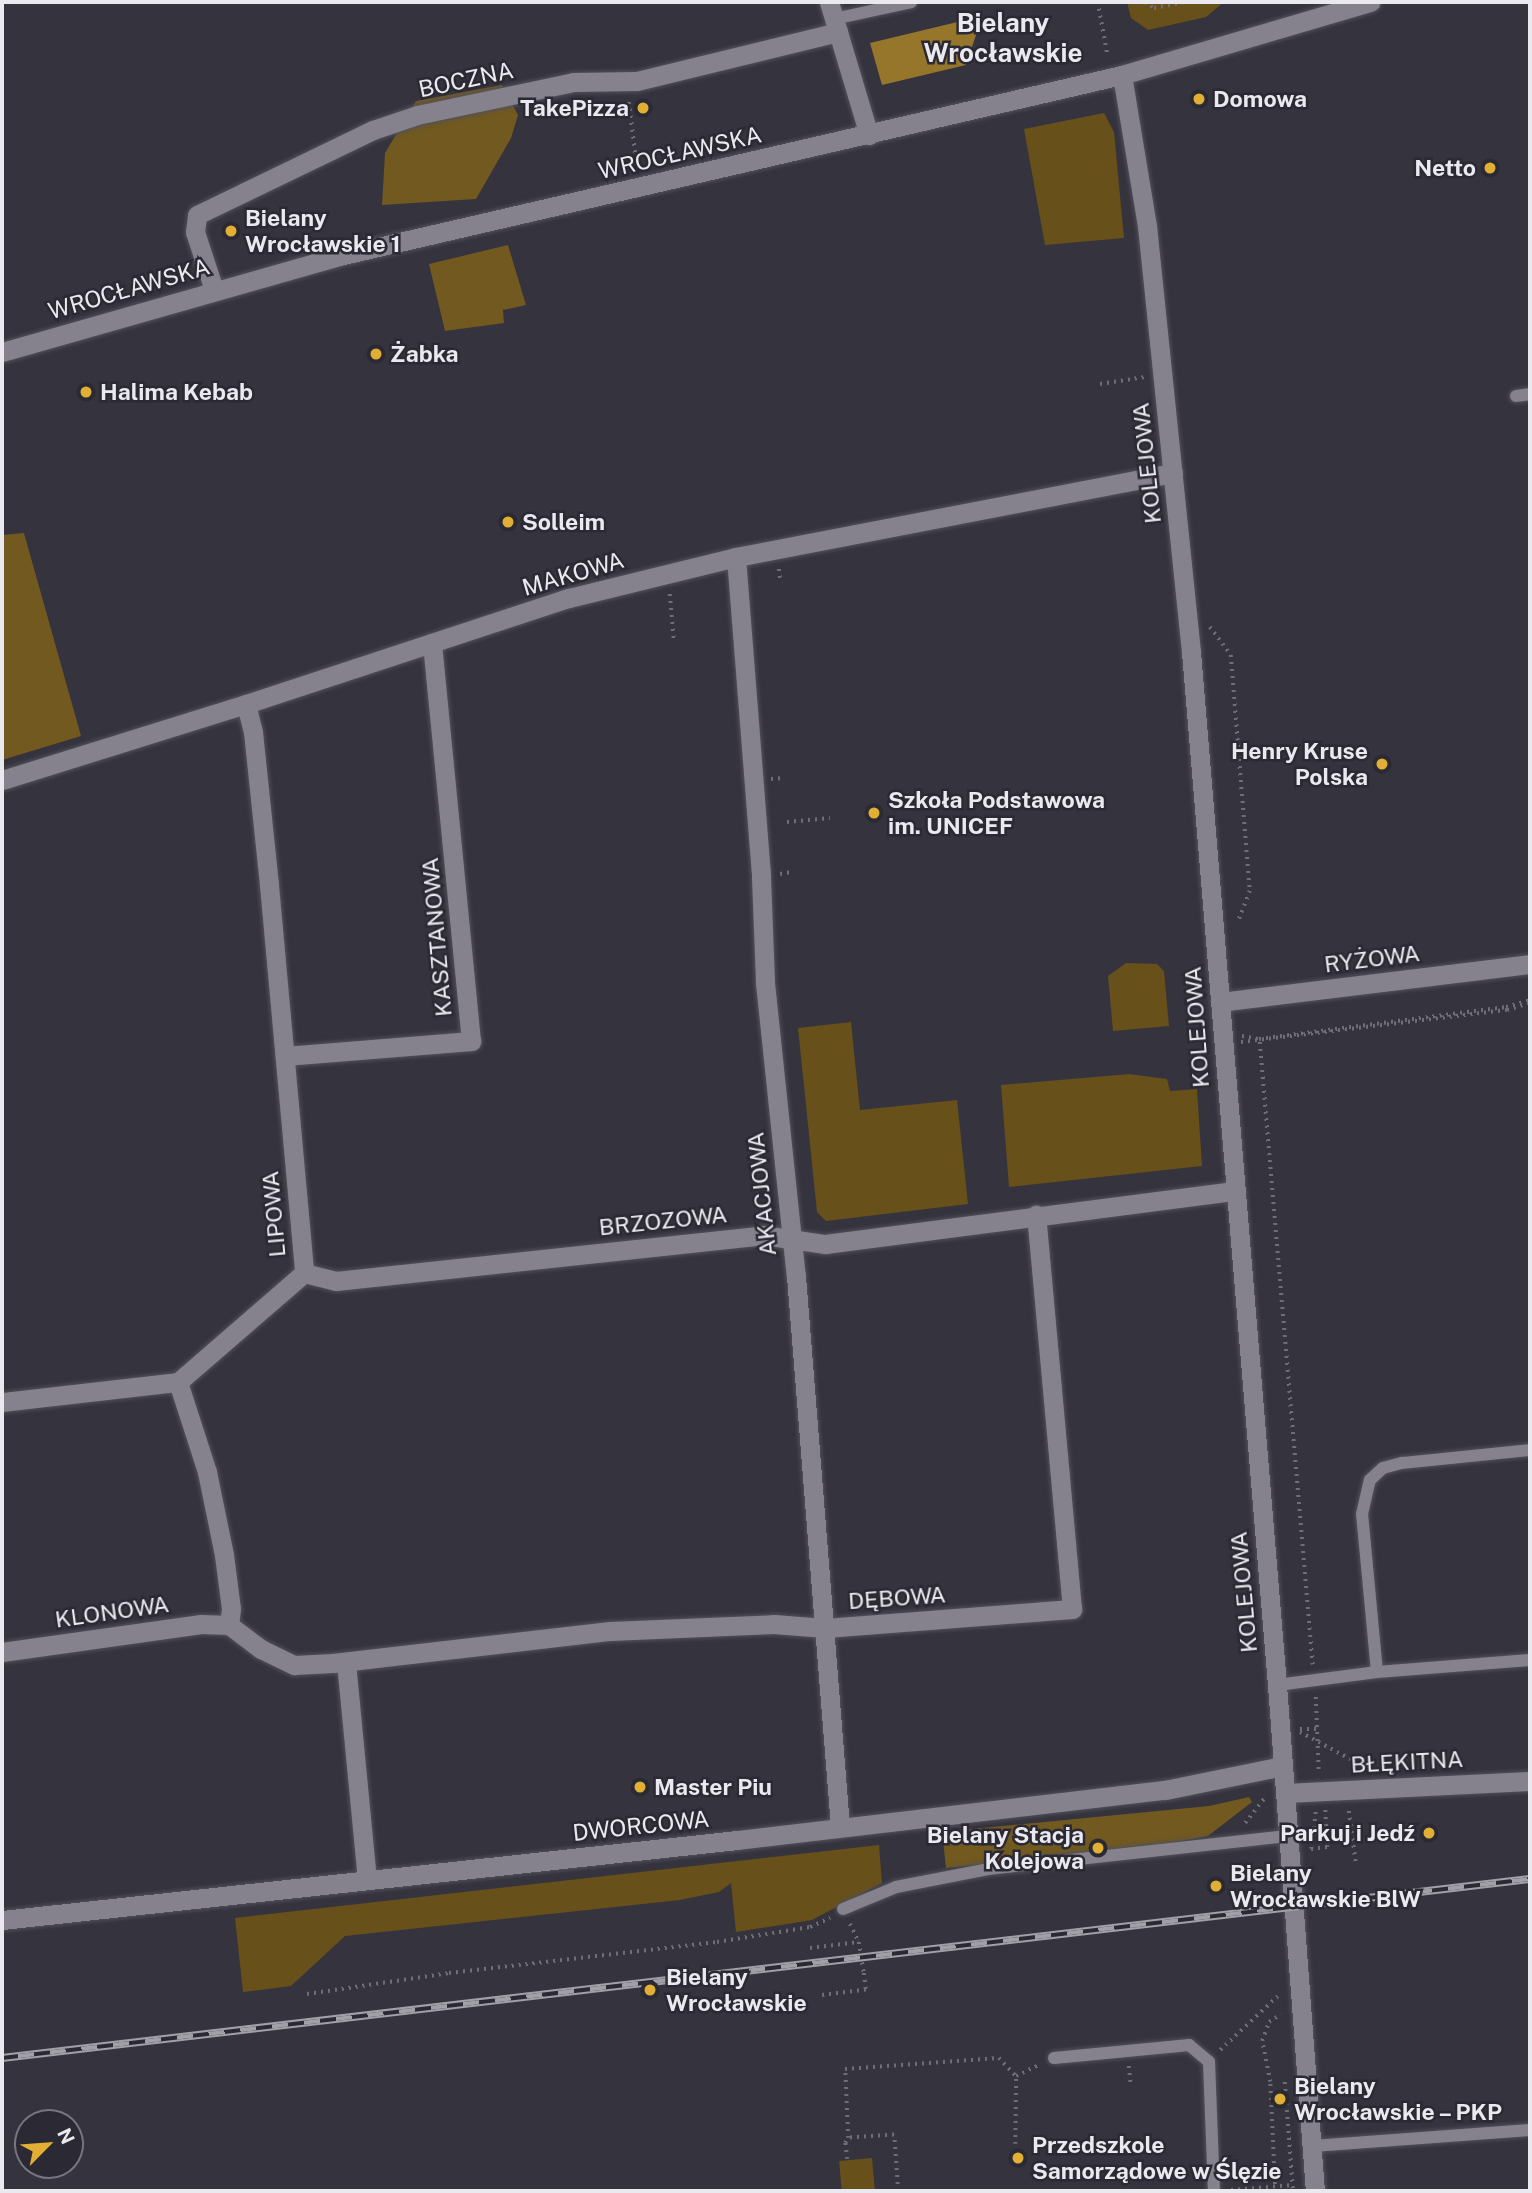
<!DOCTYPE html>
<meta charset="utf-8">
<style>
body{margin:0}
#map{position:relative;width:1532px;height:2193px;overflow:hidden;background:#35333e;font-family:"Public Sans",sans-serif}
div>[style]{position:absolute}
.green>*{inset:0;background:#67501a;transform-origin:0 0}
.forest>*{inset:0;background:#715920}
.water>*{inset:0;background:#96762b}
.path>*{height:3.5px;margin-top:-1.75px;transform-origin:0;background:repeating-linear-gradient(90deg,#6f6d77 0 2px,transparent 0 7px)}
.roads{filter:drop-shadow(0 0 2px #525159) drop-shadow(0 0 2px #525159)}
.service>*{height:12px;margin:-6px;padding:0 6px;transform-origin:6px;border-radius:6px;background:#85828e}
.minor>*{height:19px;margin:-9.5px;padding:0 9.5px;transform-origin:9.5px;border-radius:9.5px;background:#85828e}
.tertiary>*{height:19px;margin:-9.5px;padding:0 9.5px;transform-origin:9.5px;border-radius:9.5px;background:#85828e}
.secondary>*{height:19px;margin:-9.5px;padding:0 9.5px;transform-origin:9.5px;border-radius:9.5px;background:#85828e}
.rail>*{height:8px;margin-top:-4px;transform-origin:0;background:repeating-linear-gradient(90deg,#2b2933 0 16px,#a19fa8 0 32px);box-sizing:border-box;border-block:2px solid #a19fa8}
.dots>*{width:19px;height:19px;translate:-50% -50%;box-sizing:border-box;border:4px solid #2b2933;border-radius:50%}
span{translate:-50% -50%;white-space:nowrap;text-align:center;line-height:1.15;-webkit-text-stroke:5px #2b2933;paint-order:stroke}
.street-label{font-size:23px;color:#eae9f0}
.poi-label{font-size:23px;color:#eae9f0;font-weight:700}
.left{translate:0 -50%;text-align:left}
.right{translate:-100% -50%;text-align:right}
.quarter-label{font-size:26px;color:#eae9f0;font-weight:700}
.frame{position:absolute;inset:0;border:4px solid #eae9f0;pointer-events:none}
.north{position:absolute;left:14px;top:2109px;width:70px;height:70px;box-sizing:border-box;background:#2b2933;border:2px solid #77767f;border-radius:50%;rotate:65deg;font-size:19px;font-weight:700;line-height:28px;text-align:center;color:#eae9f0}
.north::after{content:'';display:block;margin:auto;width:24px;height:32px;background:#e1af34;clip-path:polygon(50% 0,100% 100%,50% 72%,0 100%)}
</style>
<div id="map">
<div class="green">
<i style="clip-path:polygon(1127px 2px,1224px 2px,1206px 17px,1148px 30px,1131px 18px)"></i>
<i style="clip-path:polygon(1104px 113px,1114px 132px,1124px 238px,1045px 245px,1024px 129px)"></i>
<i style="clip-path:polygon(1126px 963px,1157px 964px,1164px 971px,1169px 1026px,1113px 1031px,1108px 976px)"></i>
<i style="clip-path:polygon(851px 1022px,860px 1110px,957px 1100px,968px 1204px,826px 1221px,817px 1212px,798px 1028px)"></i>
<i style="clip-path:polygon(1129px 1074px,1167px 1079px,1170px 1091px,1197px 1089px,1202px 1166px,1009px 1187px,1001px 1085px)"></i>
<i style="clip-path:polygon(879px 1845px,882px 1883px,812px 1920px,736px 1932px,731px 1883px,719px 1892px,680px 1900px,345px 1936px,291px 1986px,243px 1992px,235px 1918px)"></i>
<i style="left:872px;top:2158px;width:33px;height:33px;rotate:85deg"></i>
</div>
<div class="forest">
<i style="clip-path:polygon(502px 85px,518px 115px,511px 138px,476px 199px,382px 205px,385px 153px,416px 101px)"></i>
<i style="clip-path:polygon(508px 245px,526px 305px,503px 310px,504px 323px,445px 331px,429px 264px)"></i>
<i style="clip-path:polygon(24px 533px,81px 736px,2px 760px,2px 535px)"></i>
<i style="clip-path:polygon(1249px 1797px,1252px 1802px,1208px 1836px,1142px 1848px,946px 1868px,942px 1832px,1209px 1806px)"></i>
</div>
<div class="water">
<i style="clip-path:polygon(974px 18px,977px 32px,966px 65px,882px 85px,870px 43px)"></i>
</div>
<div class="path">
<i style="left:1073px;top:2px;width:3px;rotate:90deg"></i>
<i style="left:1098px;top:2px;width:56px;rotate:79.7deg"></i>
<i style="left:1145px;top:2px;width:11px;rotate:34deg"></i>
<i style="left:1154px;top:8px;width:33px;rotate:-11deg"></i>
<i style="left:629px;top:102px;width:64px;rotate:82.9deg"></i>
<i style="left:1100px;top:384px;width:45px;rotate:-9deg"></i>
<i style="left:779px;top:569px;width:14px;rotate:82deg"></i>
<i style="left:670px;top:594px;width:46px;rotate:85deg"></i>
<i style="left:1210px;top:627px;width:35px;rotate:53deg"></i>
<i style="left:1231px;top:655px;width:237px;rotate:85.4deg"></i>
<i style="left:1250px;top:891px;width:33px;rotate:111deg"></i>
<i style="left:771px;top:779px;width:12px;rotate:-5deg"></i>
<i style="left:787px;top:822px;width:43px;rotate:-5.3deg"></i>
<i style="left:780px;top:874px;width:11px;rotate:-10deg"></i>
<i style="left:1242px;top:1036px;width:17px;rotate:10deg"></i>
<i style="left:1259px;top:1039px;width:249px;rotate:-7.4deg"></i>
<i style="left:1506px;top:1007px;width:25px;rotate:-16deg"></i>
<i style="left:1241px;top:1042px;width:268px;rotate:-6.9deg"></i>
<i style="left:1507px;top:1010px;width:24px;rotate:-17deg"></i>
<i style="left:1260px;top:1042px;width:625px;rotate:85.14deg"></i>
<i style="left:1316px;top:1697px;width:76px;rotate:87.7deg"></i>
<i style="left:1300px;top:1729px;width:19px"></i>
<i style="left:1300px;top:1732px;width:76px;rotate:28.2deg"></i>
<i style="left:1349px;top:1811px;width:52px;rotate:82.3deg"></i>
<i style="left:1245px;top:1823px;width:31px;rotate:-52deg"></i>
<i style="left:1311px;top:1849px;width:38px;rotate:-83deg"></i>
<i style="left:1311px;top:1849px;width:16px;rotate:-7deg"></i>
<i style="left:1327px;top:1847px;width:38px;rotate:-93deg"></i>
<i style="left:850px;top:1924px;width:20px;rotate:63deg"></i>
<i style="left:810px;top:1948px;width:49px;rotate:-7deg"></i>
<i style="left:859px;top:1942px;width:31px;rotate:81deg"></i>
<i style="left:864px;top:1973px;width:17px;rotate:83deg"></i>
<i style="left:866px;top:1990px;width:49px;rotate:173deg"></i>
<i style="left:307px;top:1994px;width:144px;rotate:-8.4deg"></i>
<i style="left:449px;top:1973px;width:270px;rotate:-6.6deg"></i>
<i style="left:717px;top:1942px;width:94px;rotate:-9.2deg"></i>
<i style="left:810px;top:1927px;width:22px;rotate:-24deg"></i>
<i style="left:1220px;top:2050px;width:83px;rotate:-43.1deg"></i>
<i style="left:1129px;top:2066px;width:19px;rotate:84deg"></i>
<i style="left:1285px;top:2082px;width:107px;rotate:85.7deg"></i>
<i style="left:1015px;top:2144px;width:68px;rotate:-89.2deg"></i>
<i style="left:1016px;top:2076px;width:28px;rotate:-26deg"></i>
<i style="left:847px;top:2159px;width:16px;rotate:-97deg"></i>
<i style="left:845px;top:2143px;width:6px;rotate:-59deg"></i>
<i style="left:1231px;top:2190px;width:62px;rotate:-4.6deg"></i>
<i style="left:898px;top:2191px;width:56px;rotate:-94.1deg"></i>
<i style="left:894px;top:2135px;width:46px;rotate:176.3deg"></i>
<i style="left:848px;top:2138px;width:69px;rotate:-92.5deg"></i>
<i style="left:845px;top:2069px;width:154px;rotate:-4.1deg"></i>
<i style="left:999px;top:2058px;width:25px;rotate:47deg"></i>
<i style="left:1275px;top:2191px;width:109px;rotate:-92.6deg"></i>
<i style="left:1270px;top:2082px;width:42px;rotate:-101deg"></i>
<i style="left:1262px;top:2041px;width:20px;rotate:-70deg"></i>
<i style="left:1269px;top:2022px;width:14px;rotate:-34deg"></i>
</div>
<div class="roads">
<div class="service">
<i style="left:834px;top:19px;width:79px;rotate:-12.4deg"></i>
<i style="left:1516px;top:396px;width:14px;rotate:-8deg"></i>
<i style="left:1377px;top:1672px;width:159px;rotate:-95.4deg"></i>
<i style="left:1362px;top:1514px;width:35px;rotate:-77deg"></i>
<i style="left:1370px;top:1480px;width:18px;rotate:-43deg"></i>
<i style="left:1383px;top:1468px;width:20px;rotate:-15deg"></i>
<i style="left:1402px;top:1463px;width:129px;rotate:-5.8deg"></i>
<i style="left:1277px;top:1685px;width:101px;rotate:-7.4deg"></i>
<i style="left:1377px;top:1672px;width:153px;rotate:-4.5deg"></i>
<i style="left:843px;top:1909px;width:57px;rotate:-22.5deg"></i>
<i style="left:896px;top:1887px;width:95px;rotate:-11deg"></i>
<i style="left:989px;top:1869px;width:301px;rotate:-6.3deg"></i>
<i style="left:1054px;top:2058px;width:136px;rotate:-5.5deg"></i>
<i style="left:1189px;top:2045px;width:26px;rotate:40deg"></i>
<i style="left:1209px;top:2062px;width:129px;rotate:87.8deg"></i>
<i style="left:1312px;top:2146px;width:219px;rotate:-4.2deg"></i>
</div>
<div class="minor">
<i style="left:829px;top:2px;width:139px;rotate:73.3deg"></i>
<i style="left:214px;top:290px;width:61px;rotate:-108.1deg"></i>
<i style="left:195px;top:232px;width:17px;rotate:-83deg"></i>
<i style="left:197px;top:215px;width:195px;rotate:-25.8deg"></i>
<i style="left:373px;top:130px;width:46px;rotate:-18.8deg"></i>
<i style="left:417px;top:115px;width:159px;rotate:-11.9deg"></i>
<i style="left:573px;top:82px;width:64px;rotate:-0.9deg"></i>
<i style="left:637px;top:81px;width:207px;rotate:-13.7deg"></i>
<i style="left:736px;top:557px;width:321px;rotate:85.5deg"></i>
<i style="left:761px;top:877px;width:106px;rotate:87.8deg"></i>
<i style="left:765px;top:983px;width:295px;rotate:84deg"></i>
<i style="left:796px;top:1276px;width:552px;rotate:85.43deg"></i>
<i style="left:246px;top:704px;width:29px;rotate:76deg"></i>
<i style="left:253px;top:732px;width:154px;rotate:84deg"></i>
<i style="left:269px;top:885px;width:390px;rotate:84.8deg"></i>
<i style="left:304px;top:1273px;width:167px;rotate:139.1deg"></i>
<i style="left:178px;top:1382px;width:95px;rotate:72.1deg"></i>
<i style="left:207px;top:1472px;width:85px;rotate:78.4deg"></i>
<i style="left:224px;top:1555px;width:54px;rotate:82.6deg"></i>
<i style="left:231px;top:1609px;width:16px;rotate:97deg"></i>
<i style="left:229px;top:1625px;width:40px;rotate:37deg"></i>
<i style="left:261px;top:1649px;width:37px;rotate:26deg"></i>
<i style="left:294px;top:1665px;width:39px;rotate:-3deg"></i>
<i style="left:333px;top:1663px;width:279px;rotate:-6.6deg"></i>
<i style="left:610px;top:1631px;width:164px;rotate:-2.4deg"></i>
<i style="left:774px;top:1624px;width:51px;rotate:4.5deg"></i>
<i style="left:825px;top:1628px;width:248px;rotate:-4.4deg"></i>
<i style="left:1072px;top:1609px;width:396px;rotate:-95.2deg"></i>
<i style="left:2px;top:780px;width:256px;rotate:-17.3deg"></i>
<i style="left:246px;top:704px;width:340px;rotate:-18.2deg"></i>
<i style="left:569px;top:598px;width:172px;rotate:-13.8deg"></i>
<i style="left:736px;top:557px;width:445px;rotate:-10.9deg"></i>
<i style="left:1220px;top:1002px;width:312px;rotate:-7deg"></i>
<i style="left:285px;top:1056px;width:187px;rotate:-4.6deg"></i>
<i style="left:471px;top:1041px;width:400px;rotate:-95.6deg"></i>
<i style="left:304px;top:1273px;width:33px;rotate:14deg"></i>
<i style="left:336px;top:1281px;width:429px;rotate:-6.1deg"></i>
<i style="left:763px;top:1235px;width:63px;rotate:8.3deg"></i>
<i style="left:825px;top:1244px;width:413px;rotate:-7.4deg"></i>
<i style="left:2px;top:1402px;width:177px;rotate:-6.5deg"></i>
<i style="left:2px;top:1652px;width:201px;rotate:-8deg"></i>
<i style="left:201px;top:1624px;width:28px;rotate:2deg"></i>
<i style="left:346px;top:1662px;width:218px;rotate:84.5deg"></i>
<i style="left:1285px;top:1793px;width:245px;rotate:-2.8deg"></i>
<i style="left:2px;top:1920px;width:739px;rotate:-6.21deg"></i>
<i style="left:737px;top:1840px;width:431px;rotate:-6.7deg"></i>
<i style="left:1165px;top:1790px;width:120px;rotate:-11.5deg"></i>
</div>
<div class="tertiary">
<i style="left:1122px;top:75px;width:153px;rotate:80.6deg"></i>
<i style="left:1147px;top:226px;width:428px;rotate:84.1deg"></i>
<i style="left:1191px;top:652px;width:1037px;rotate:85.24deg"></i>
<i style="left:1277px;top:1685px;width:507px;rotate:85.71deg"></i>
</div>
<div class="secondary">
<i style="left:2px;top:352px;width:350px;rotate:-15.9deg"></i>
<i style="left:339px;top:256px;width:804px;rotate:-13.02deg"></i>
<i style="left:1122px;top:75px;width:259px;rotate:-16.4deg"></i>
</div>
</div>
<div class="rail">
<i style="left:2px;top:2058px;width:1538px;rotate:-6.68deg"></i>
</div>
<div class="dots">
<i style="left:1199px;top:99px;background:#e1af34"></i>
<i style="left:643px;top:108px;background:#e1af34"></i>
<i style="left:1490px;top:168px;background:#e1af34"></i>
<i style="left:231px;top:231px;background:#e1af34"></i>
<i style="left:376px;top:354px;background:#e1af34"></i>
<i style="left:86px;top:392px;background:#e1af34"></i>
<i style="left:508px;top:522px;background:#e1af34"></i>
<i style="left:1382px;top:764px;background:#e1af34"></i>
<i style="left:874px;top:813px;background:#e1af34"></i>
<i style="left:640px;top:1787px;background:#e1af34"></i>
<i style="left:1429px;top:1833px;background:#e1af34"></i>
<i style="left:1098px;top:1848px;background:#e1af34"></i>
<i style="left:1216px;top:1886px;background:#e1af34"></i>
<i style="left:650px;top:1990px;background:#e1af34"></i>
<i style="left:1280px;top:2099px;background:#e1af34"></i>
<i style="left:1018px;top:2158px;background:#e1af34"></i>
</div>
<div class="street-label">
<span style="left:466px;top:80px;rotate:-12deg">BOCZNA</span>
<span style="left:680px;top:153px;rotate:-13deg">WROCŁAWSKA</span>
<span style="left:129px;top:289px;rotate:-16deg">WROCŁAWSKA</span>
<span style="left:1147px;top:463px;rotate:-96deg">KOLEJOWA</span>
<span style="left:573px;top:574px;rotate:-16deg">MAKOWA</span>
<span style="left:437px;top:937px;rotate:-95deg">KASZTANOWA</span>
<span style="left:1372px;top:959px;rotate:-7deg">RYŻOWA</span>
<span style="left:1197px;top:1027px;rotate:-94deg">KOLEJOWA</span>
<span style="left:762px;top:1194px;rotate:-96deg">AKACJOWA</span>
<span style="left:274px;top:1214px;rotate:-95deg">LIPOWA</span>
<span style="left:663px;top:1221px;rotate:-6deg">BRZOZOWA</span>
<span style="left:1244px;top:1592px;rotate:-95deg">KOLEJOWA</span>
<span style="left:897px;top:1598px;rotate:-4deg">DĘBOWA</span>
<span style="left:112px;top:1612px;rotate:-8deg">KLONOWA</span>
<span style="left:1407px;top:1762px;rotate:-3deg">BŁĘKITNA</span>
<span style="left:641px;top:1826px;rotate:-6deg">DWORCOWA</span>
</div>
<div class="poi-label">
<span class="left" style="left:1213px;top:99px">Domowa</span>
<span class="right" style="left:629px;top:108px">TakePizza</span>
<span class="right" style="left:1476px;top:168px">Netto</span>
<span class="left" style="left:245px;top:231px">Bielany<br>Wrocławskie 1</span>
<span class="left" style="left:390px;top:354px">Żabka</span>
<span class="left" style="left:100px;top:392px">Halima Kebab</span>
<span class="left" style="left:522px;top:522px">Solleim</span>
<span class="right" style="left:1368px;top:764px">Henry Kruse<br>Polska</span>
<span class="left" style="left:888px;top:813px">Szkoła Podstawowa<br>im. UNICEF</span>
<span class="left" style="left:654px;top:1787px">Master Piu</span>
<span class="right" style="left:1415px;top:1833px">Parkuj i Jedź</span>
<span class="right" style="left:1084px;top:1848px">Bielany Stacja<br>Kolejowa</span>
<span class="left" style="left:1230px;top:1886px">Bielany<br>Wrocławskie BlW</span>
<span class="left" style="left:666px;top:1990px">Bielany<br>Wrocławskie</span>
<span class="left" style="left:1294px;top:2099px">Bielany<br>Wrocławskie – PKP</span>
<span class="left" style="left:1032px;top:2158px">Przedszkole<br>Samorządowe w Ślęzie</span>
</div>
<div class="quarter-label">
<span style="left:1003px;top:38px">Bielany<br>Wrocławskie</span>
</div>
<div class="frame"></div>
<div class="north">N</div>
</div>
